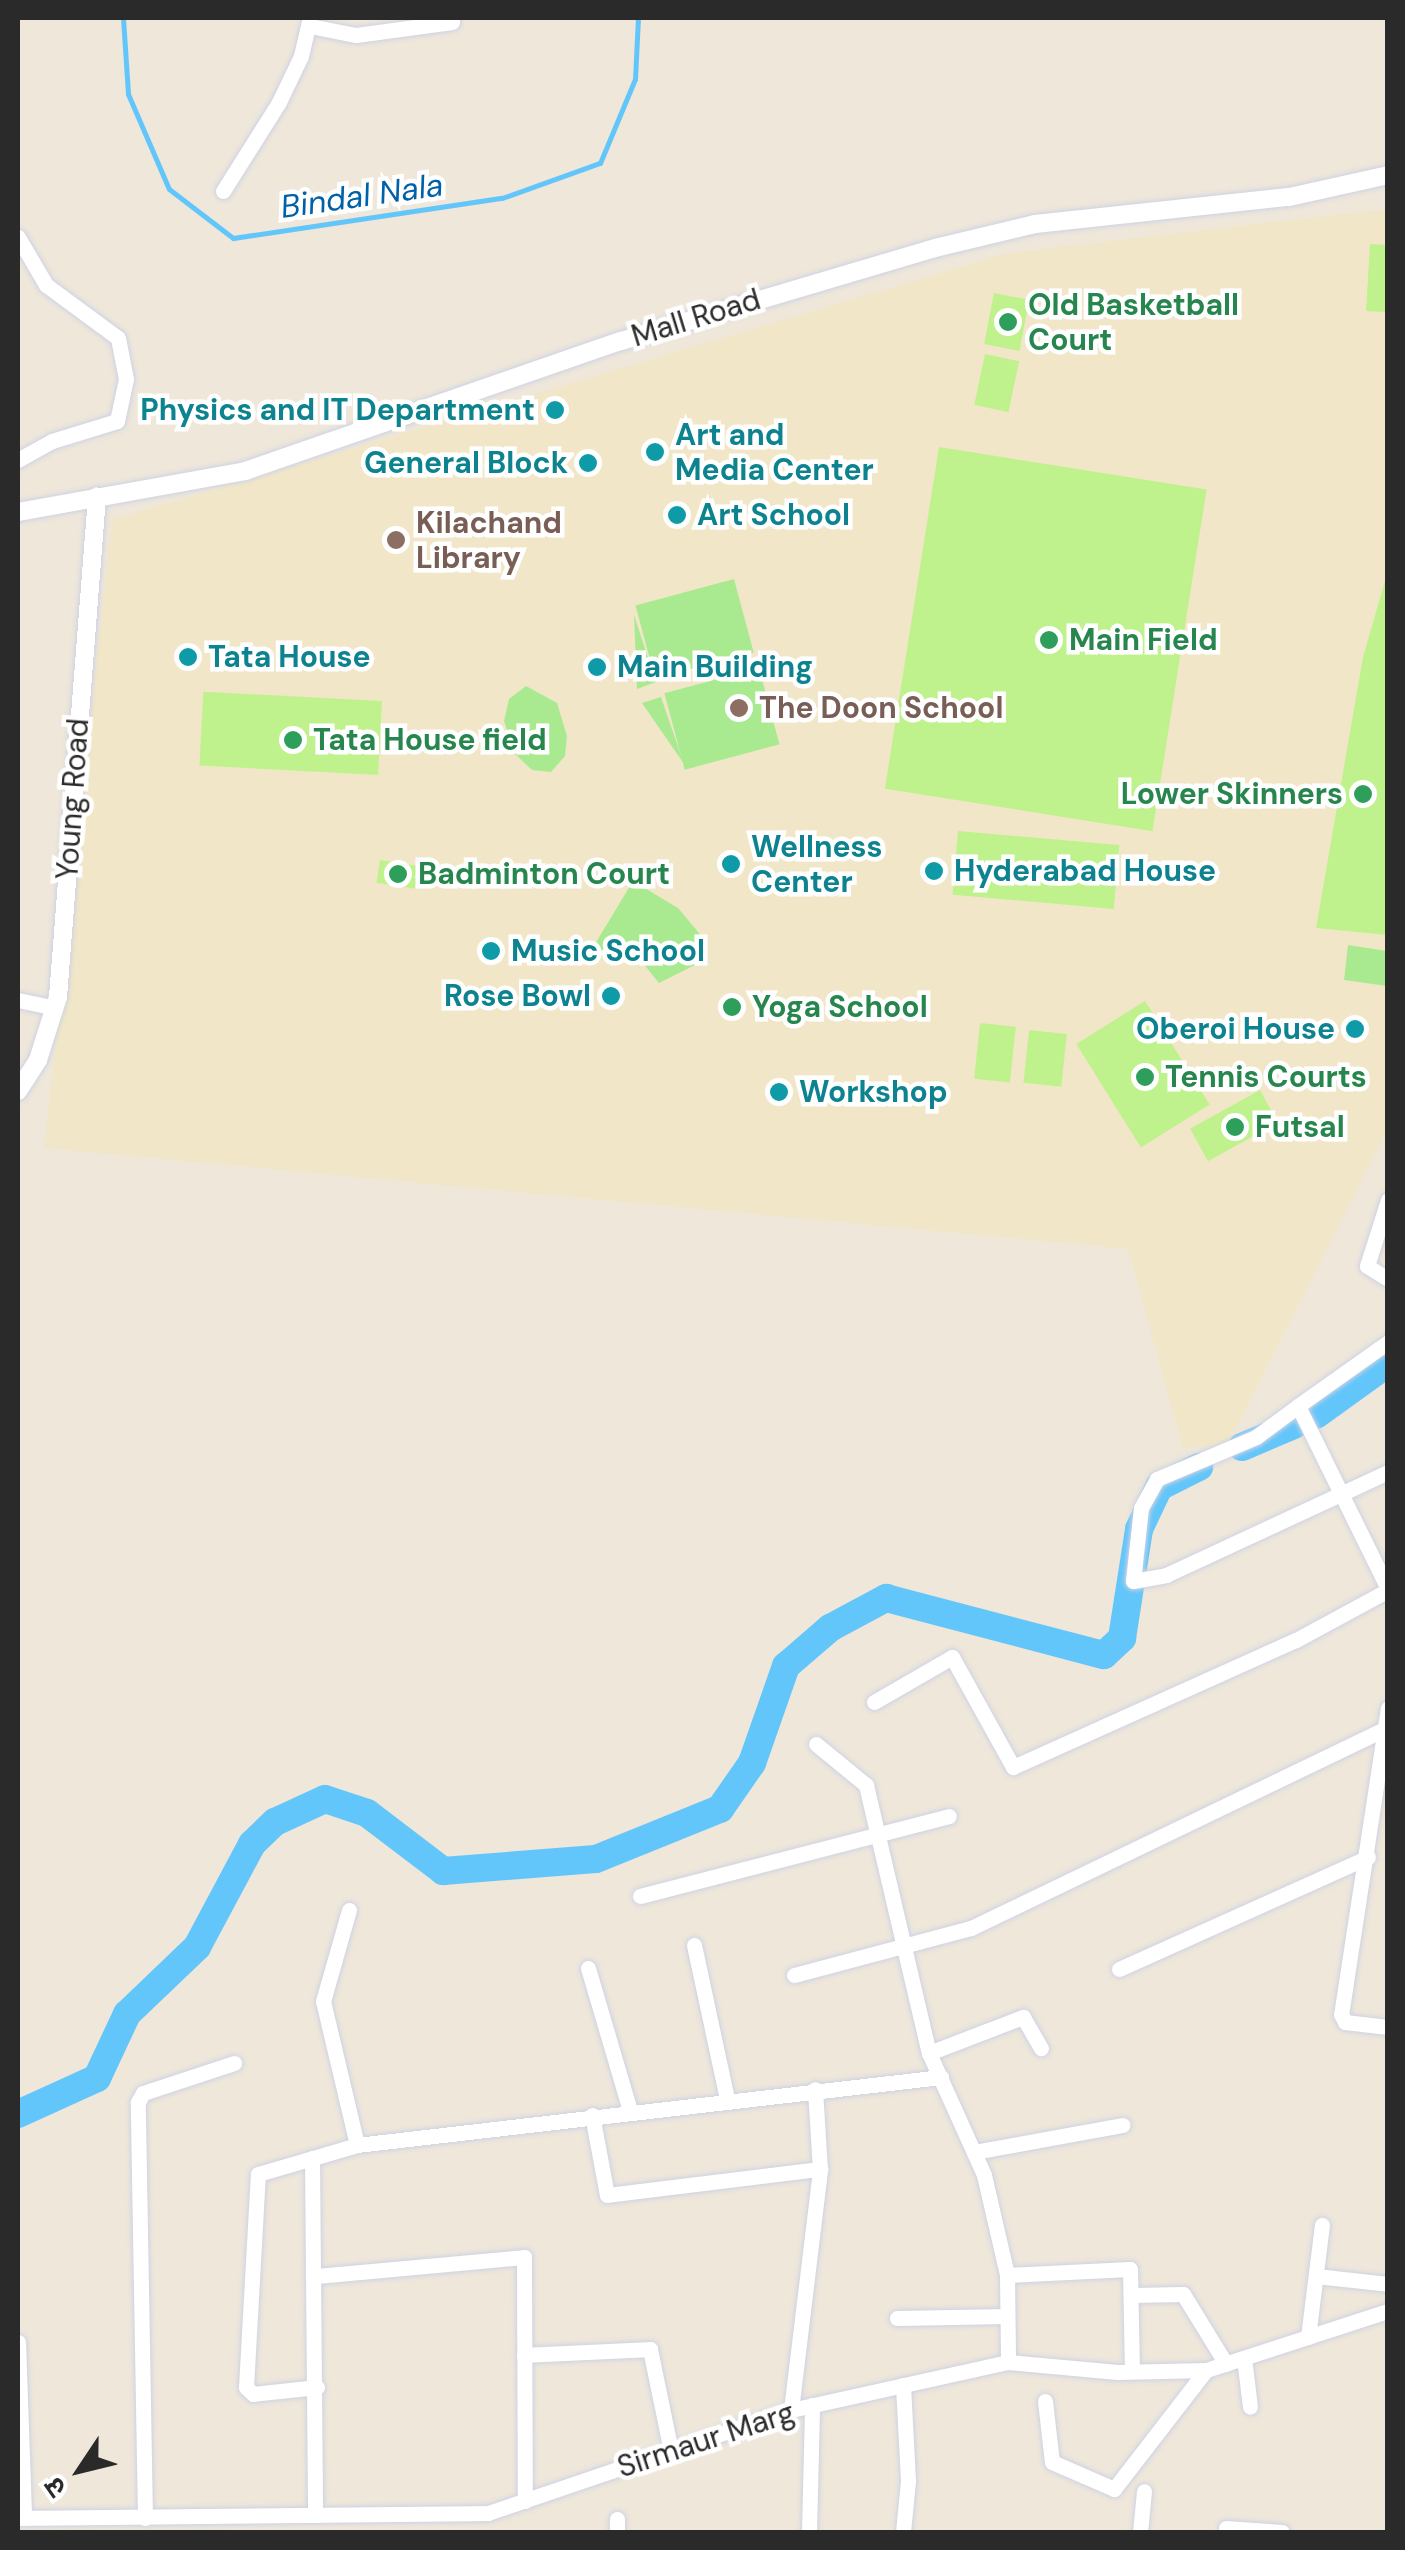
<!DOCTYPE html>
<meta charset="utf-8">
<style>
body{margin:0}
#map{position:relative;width:1405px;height:2550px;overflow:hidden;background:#eee7da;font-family:"DM Sans","Noto Sans Devanagari",sans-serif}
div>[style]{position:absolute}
.education>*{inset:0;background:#f1e7c8}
.green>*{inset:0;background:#a9ea91;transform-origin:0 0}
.pitch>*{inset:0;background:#bff28c;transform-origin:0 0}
.stream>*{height:5px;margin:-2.5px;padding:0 2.5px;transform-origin:2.5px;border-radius:2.5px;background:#63c6fa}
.river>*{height:28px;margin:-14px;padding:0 14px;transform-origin:14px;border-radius:14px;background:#63c6fa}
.roads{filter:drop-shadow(0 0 2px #cfd2e4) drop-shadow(0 0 2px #cfd2e4)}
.minor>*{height:15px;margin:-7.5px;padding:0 7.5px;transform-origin:7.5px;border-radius:7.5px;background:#fff}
.tertiary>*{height:18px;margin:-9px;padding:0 9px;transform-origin:9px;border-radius:9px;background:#fff}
.dots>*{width:28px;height:28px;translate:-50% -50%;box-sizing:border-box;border:5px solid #fff;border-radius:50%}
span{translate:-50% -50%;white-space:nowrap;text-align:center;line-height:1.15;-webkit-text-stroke:9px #fff;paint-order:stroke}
.leisure-label{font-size:30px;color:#27864d;font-weight:700}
.left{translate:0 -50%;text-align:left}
.right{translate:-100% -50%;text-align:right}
.street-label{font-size:30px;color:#2a2a2a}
.culture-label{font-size:30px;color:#0d838f;font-weight:700}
.education-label{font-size:30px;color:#785e54;font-weight:700}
.water-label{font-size:32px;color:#0061a8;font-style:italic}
.frame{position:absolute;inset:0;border:20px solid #2a2a2a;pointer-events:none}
.north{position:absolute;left:30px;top:2420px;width:100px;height:100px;-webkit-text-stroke:8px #fff;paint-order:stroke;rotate:235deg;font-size:28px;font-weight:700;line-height:40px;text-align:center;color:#2a2a2a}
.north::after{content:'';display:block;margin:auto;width:35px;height:45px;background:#2a2a2a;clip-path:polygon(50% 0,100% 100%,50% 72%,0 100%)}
</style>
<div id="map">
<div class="education">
<i style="clip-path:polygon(1387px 209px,1387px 1130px,1228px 1444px,1183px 1448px,1128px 1249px,44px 1148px,112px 520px,1008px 253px)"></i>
</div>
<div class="green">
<i style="left:734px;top:579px;width:76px;height:102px;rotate:75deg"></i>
<i style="clip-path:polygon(634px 615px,656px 682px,637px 689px)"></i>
<i style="left:759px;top:668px;width:79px;height:98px;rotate:75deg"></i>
<i style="clip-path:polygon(526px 686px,557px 703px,567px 736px,565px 756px,551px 772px,532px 770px,515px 754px,504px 721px,509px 699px)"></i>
<i style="clip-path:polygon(661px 697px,684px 764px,642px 703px)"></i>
<i style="clip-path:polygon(633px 881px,678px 908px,699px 933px,707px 959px,659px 983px,638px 957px,623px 950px,589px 954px)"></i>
<i style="clip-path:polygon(1348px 945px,1387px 951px,1387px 986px,1344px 980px)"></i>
</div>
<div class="pitch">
<i style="clip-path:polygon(1370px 244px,1387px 245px,1387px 312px,1366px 311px)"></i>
<i style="left:994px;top:293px;width:36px;height:52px;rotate:11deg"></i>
<i style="left:985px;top:354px;width:35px;height:52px;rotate:12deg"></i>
<i style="left:939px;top:447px;width:271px;height:346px;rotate:9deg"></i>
<i style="clip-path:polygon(1387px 574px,1388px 935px,1387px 935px,1316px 928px,1363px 657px)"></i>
<i style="left:382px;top:701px;width:74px;height:179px;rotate:93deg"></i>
<i style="left:958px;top:831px;width:162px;height:64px;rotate:5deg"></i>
<i style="left:380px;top:860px;width:39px;height:23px;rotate:9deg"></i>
<i style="left:1145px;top:1001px;width:122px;height:81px;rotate:58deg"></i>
<i style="left:980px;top:1023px;width:36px;height:56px;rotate:6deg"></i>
<i style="left:1029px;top:1030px;width:38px;height:53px;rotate:6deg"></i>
<i style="left:1260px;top:1090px;width:37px;height:80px;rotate:61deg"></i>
</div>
<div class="stream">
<i style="left:123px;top:18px;width:76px;rotate:86.2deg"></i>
<i style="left:128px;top:94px;width:103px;rotate:66.7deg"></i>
<i style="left:169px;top:189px;width:81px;rotate:37.4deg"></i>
<i style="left:233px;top:238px;width:272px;rotate:-8.5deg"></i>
<i style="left:502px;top:198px;width:104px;rotate:-19.7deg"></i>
<i style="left:600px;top:163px;width:91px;rotate:-67.4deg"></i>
<i style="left:635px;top:79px;width:61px;rotate:-87.2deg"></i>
</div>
<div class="river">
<i style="left:1316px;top:1415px;width:89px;rotate:-35.8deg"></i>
<i style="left:1242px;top:1447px;width:56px;rotate:-22.9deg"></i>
<i style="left:18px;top:2114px;width:87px;rotate:-24.5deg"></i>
<i style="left:97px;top:2078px;width:71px;rotate:-64.9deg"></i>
<i style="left:127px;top:2014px;width:97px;rotate:-43.7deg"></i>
<i style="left:197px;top:1947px;width:117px;rotate:-61.9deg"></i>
<i style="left:252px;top:1844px;width:32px;rotate:-44deg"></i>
<i style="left:275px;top:1822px;width:55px;rotate:-24.7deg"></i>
<i style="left:325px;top:1799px;width:44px;rotate:18.4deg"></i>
<i style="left:367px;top:1813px;width:96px;rotate:37.3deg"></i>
<i style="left:443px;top:1871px;width:153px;rotate:-4.5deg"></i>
<i style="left:596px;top:1859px;width:134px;rotate:-22deg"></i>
<i style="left:720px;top:1809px;width:56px;rotate:-55.2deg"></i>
<i style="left:752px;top:1763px;width:103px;rotate:-70.7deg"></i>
<i style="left:786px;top:1666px;width:58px;rotate:-40.8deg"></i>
<i style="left:830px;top:1628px;width:64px;rotate:-28.2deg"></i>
<i style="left:886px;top:1598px;width:225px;rotate:14.7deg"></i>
<i style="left:1104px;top:1655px;width:25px;rotate:-43deg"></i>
<i style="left:1122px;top:1638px;width:110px;rotate:-81.1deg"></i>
<i style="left:1139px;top:1529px;width:47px;rotate:-64.5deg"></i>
<i style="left:1159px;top:1487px;width:45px;rotate:-26.6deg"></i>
</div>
<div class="roads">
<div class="minor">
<i style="left:310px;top:26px;width:47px;rotate:11.1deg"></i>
<i style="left:356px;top:35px;width:97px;rotate:-7.7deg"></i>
<i style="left:223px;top:191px;width:105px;rotate:-57.8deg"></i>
<i style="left:279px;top:102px;width:51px;rotate:-64.4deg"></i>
<i style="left:301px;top:56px;width:39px;rotate:-77deg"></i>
<i style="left:18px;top:237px;width:56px;rotate:59.7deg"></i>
<i style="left:46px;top:285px;width:89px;rotate:36.4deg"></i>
<i style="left:118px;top:338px;width:42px;rotate:79deg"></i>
<i style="left:126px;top:379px;width:43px;rotate:102.1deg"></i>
<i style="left:117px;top:421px;width:68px;rotate:162.9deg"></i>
<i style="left:52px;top:441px;width:39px;rotate:151deg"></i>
<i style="left:18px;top:1000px;width:38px;rotate:12deg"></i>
<i style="left:1388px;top:1200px;width:69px;rotate:107.7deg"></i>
<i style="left:1367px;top:1266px;width:25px;rotate:32deg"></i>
<i style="left:1388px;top:1342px;width:110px;rotate:144.6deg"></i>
<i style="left:1298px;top:1406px;width:204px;rotate:63.8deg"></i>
<i style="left:1298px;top:1406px;width:52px;rotate:143.6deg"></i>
<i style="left:1256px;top:1437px;width:108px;rotate:157deg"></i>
<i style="left:1157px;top:1479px;width:33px;rotate:119deg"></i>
<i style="left:1141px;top:1508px;width:73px;rotate:96.3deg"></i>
<i style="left:1133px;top:1581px;width:34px;rotate:-10deg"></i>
<i style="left:1166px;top:1575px;width:245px;rotate:-24.9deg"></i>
<i style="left:874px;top:1702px;width:90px;rotate:-30deg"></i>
<i style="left:952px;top:1657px;width:126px;rotate:61deg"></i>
<i style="left:1013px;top:1767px;width:310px;rotate:-24.2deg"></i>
<i style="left:1296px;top:1640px;width:105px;rotate:-28.5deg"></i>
<i style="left:1388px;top:1708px;width:310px;rotate:98.7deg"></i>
<i style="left:1341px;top:2014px;width:9px;rotate:63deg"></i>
<i style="left:1345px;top:2022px;width:43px;rotate:6.6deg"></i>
<i style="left:816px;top:1744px;width:65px;rotate:39.4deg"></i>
<i style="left:866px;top:1785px;width:275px;rotate:76.8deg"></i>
<i style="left:929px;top:2053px;width:134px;rotate:65.7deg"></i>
<i style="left:984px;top:2175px;width:103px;rotate:77deg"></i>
<i style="left:1007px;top:2275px;width:87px;rotate:89.3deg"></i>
<i style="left:640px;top:1896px;width:319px;rotate:-14.5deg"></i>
<i style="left:349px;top:1910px;width:95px;rotate:105.9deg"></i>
<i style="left:323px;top:2001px;width:148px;rotate:76.7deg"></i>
<i style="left:694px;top:1945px;width:157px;rotate:77.9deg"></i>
<i style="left:588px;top:1968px;width:149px;rotate:73.6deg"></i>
<i style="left:1119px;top:1969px;width:273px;rotate:-24.2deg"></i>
<i style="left:794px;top:1975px;width:183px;rotate:-14.9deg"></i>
<i style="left:971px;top:1928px;width:458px;rotate:-25.7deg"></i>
<i style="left:929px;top:2053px;width:101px;rotate:-21deg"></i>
<i style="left:1023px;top:2017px;width:36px;rotate:60deg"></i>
<i style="left:592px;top:2115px;width:81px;rotate:79.4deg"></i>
<i style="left:607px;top:2195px;width:215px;rotate:-7deg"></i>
<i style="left:974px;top:2152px;width:151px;rotate:-10.3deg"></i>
<i style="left:312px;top:2158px;width:357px;rotate:89.5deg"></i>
<i style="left:1007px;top:2275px;width:123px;rotate:-2.8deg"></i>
<i style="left:1130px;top:2269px;width:102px;rotate:88.9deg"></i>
<i style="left:316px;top:2276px;width:209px;rotate:-5.2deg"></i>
<i style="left:524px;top:2257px;width:244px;rotate:89.8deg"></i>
<i style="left:1316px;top:2276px;width:72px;rotate:6.3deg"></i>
<i style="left:1133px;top:2295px;width:50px;rotate:-1.1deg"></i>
<i style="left:1183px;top:2294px;width:82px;rotate:58.4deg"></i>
<i style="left:897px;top:2318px;width:110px;rotate:-1deg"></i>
<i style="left:1308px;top:2337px;width:113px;rotate:-82.9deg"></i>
<i style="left:18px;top:2342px;width:176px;rotate:88deg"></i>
<i style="left:524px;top:2355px;width:126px;rotate:-2.7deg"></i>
<i style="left:650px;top:2349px;width:104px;rotate:78.4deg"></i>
<i style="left:1244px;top:2358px;width:49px;rotate:83deg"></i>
<i style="left:903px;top:2385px;width:96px;rotate:87deg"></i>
<i style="left:908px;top:2481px;width:51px;rotate:95.6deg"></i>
<i style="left:317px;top:2387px;width:64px;rotate:173.8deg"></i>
<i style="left:253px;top:2394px;width:10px;rotate:-135deg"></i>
<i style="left:246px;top:2387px;width:213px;rotate:-86.8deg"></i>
<i style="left:258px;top:2174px;width:103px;rotate:-16.3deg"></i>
<i style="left:357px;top:2145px;width:588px;rotate:-6.64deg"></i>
<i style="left:1045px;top:2401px;width:61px;rotate:83.5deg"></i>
<i style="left:1052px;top:2462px;width:68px;rotate:23.5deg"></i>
<i style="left:1114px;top:2489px;width:150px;rotate:-52.3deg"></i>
<i style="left:791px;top:2410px;width:243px;rotate:-83.1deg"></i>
<i style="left:820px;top:2169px;width:80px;rotate:-93.6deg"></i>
<i style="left:18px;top:2518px;width:470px;rotate:-0.6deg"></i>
<i style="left:488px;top:2513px;width:320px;rotate:-18.8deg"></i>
<i style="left:791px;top:2410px;width:222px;rotate:-12.5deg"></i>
<i style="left:1008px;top:2362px;width:110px;rotate:5.2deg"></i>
<i style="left:1118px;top:2372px;width:88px;rotate:-1.3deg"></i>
<i style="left:1206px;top:2370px;width:191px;rotate:-18deg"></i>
<i style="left:145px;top:2518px;width:416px;rotate:-91deg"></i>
<i style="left:138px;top:2102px;width:10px;rotate:-61deg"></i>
<i style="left:143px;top:2093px;width:96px;rotate:-18.2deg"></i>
<i style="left:617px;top:2519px;width:13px;rotate:90deg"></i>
<i style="left:1226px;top:2528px;width:56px;rotate:4.1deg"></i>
<i style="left:809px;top:2532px;width:127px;rotate:-88.6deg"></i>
<i style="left:1140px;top:2532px;width:41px;rotate:-84.4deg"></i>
</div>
<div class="tertiary">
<i style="left:18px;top:512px;width:231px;rotate:-10.2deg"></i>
<i style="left:245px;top:471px;width:398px;rotate:-19.1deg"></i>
<i style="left:621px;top:341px;width:327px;rotate:-16.5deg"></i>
<i style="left:935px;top:248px;width:103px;rotate:-13.5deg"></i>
<i style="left:1035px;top:224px;width:255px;rotate:-6.1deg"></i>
<i style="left:1289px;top:197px;width:101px;rotate:-12.5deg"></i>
<i style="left:18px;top:1091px;width:37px;rotate:-57deg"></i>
<i style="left:38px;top:1060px;width:66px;rotate:-72.4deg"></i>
<i style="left:58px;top:997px;width:502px;rotate:-85.54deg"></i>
</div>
</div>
<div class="dots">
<i style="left:1008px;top:322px;background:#2e9e5b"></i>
<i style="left:555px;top:410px;background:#0f9aa8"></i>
<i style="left:655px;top:452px;background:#0f9aa8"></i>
<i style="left:588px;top:463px;background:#0f9aa8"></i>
<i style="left:677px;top:515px;background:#0f9aa8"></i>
<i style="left:396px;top:540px;background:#8d6e63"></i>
<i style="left:1049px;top:640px;background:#2e9e5b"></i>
<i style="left:188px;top:657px;background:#0f9aa8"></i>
<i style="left:597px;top:667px;background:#0f9aa8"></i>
<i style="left:739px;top:708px;background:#8d6e63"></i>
<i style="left:293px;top:740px;background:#2e9e5b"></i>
<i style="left:1363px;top:794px;background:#2e9e5b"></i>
<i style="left:731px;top:864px;background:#0f9aa8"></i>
<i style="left:934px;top:871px;background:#0f9aa8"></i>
<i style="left:398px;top:874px;background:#2e9e5b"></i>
<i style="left:491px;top:951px;background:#0f9aa8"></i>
<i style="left:611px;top:996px;background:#0f9aa8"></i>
<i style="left:732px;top:1007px;background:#2e9e5b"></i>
<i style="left:1355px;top:1029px;background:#0f9aa8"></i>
<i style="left:1145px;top:1077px;background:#2e9e5b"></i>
<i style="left:779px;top:1092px;background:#0f9aa8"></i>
<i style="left:1235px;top:1127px;background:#2e9e5b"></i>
</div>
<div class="leisure-label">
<span class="left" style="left:1028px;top:322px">Old Basketball<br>Court</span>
<span class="left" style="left:1069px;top:640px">Main Field</span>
<span class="left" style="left:313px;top:740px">Tata House field</span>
<span class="right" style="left:1343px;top:794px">Lower Skinners</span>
<span class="left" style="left:418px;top:874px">Badminton Court</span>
<span class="left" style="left:752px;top:1007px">Yoga School</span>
<span class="left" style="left:1165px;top:1077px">Tennis Courts</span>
<span class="left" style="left:1255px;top:1127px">Futsal</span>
</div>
<div class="street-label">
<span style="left:696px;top:318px;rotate:-17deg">Mall Road</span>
<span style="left:73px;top:799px;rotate:-86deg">Young Road</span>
<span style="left:706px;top:2440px;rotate:-18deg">Sirmaur Marg</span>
</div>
<div class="culture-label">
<span class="right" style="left:535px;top:410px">Physics and IT Department</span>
<span class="left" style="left:675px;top:452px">Art and<br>Media Center</span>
<span class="right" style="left:568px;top:463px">General Block</span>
<span class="left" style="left:697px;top:515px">Art School</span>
<span class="left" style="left:208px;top:657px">Tata House</span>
<span class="left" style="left:617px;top:667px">Main Building</span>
<span class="left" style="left:751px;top:864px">Wellness<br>Center</span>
<span class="left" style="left:954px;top:871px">Hyderabad House</span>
<span class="left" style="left:511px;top:951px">Music School</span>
<span class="right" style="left:591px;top:996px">Rose Bowl</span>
<span class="right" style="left:1335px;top:1029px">Oberoi House</span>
<span class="left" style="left:799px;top:1092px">Workshop</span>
</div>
<div class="education-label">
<span class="left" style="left:416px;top:540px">Kilachand<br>Library</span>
<span class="left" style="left:759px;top:708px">The Doon School</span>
</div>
<div class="water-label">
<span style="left:362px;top:196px;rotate:-8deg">Bindal Nala</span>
</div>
<div class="frame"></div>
<div class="north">उ</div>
</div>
